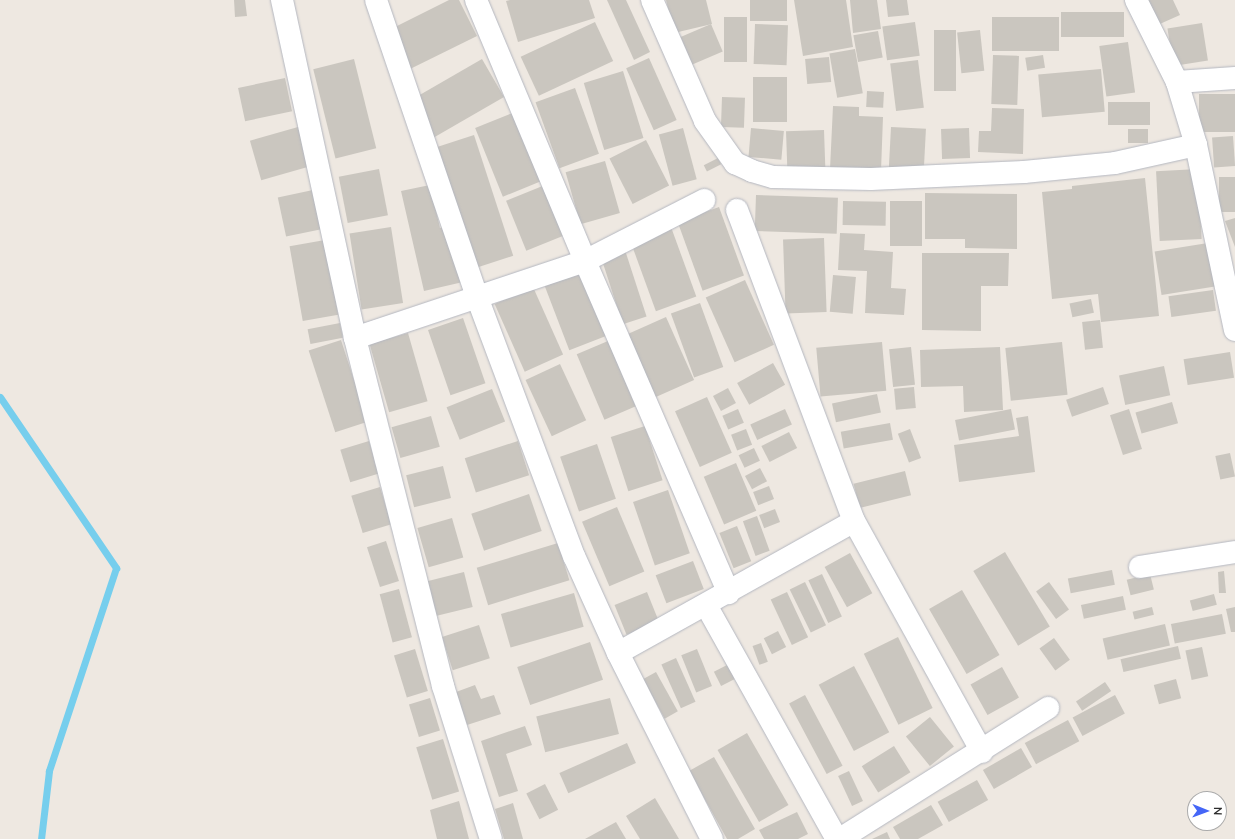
<!DOCTYPE html>
<style>
body{margin:0}
#map{position:relative;width:1235px;height:839px;overflow:hidden;background:#eee8e1;font-family:Lato,sans-serif}
div>[style]{position:absolute}
.stream>*{height:7px;margin:-3.5px;padding:0 3.5px;transform-origin:3.5px;border-radius:3.5px;background:#76ceed}
.building>*{inset:0;background:#cac6bf;transform-origin:0 0}
.roads{filter:drop-shadow(0 0 1px #b4b7c0) drop-shadow(0 0 1px #b4b7c0)}
.minor>*{height:22px;margin:-11px;padding:0 11px;transform-origin:11px;border-radius:11px;background:#fff}
span{translate:-50% -50%;white-space:nowrap;text-align:center;line-height:1.15;-webkit-text-stroke:3.5px #fff;paint-order:stroke}
.north{position:absolute;left:1187px;top:791px;width:40px;height:40px;box-sizing:border-box;background:#fff;border:1px solid #ababab;border-radius:50%;rotate:91deg;font-size:11px;font-weight:700;line-height:16px;text-align:center;color:#2d2d2d}
.north::after{content:'';display:block;margin:auto;width:14px;height:18px;background:#4566f7;clip-path:polygon(50% 0,100% 100%,50% 72%,0 100%)}
</style>
<div id="map">
<div class="stream">
<i style="left:0;top:397px;width:207px;rotate:55.8deg"></i>
<i style="left:116px;top:568px;width:214px;rotate:108.3deg"></i>
<i style="left:49px;top:771px;width:68px;rotate:96.7deg"></i>
</div>
<div class="building">
<i style="clip-path:polygon(234px 0,245px 0,247px 16px,235px 17px)"></i>
<i style="clip-path:polygon(449px 0,459px 0,477px 36px,406px 71px,387px 31px)"></i>
<i style="clip-path:polygon(510px 0,589px 0,595px 18px,518px 42px,506px 1px)"></i>
<i style="clip-path:polygon(607px 0,626px 0,650px 52px,634px 60px)"></i>
<i style="clip-path:polygon(666px 0,706px 0,712px 24px,674px 33px)"></i>
<i style="left:750px;top:0;width:37px;height:21px"></i>
<i style="clip-path:polygon(794px 0,846px 0,853px 47px,803px 56px)"></i>
<i style="clip-path:polygon(850px 0,877px 0,881px 29px,853px 33px)"></i>
<i style="clip-path:polygon(886px 0,907px 0,909px 15px,888px 17px)"></i>
<i style="clip-path:polygon(1141px 0,1173px 0,1180px 15px,1153px 27px)"></i>
<i style="left:1124px;top:12px;width:25px;height:63px;rotate:90deg"></i>
<i style="left:724px;top:17px;width:23px;height:45px"></i>
<i style="left:992px;top:17px;width:67px;height:34px"></i>
<i style="left:595px;top:22px;width:43px;height:82px;rotate:65deg"></i>
<i style="left:915px;top:22px;width:34px;height:33px;rotate:82deg"></i>
<i style="left:1202px;top:23px;width:38px;height:35px;rotate:81deg"></i>
<i style="left:711px;top:24px;width:30px;height:33px;rotate:67deg"></i>
<i style="left:755px;top:24px;width:33px;height:40px;rotate:2deg"></i>
<i style="left:934px;top:30px;width:22px;height:61px"></i>
<i style="left:980px;top:30px;width:41px;height:23px;rotate:84deg"></i>
<i style="left:878px;top:31px;width:27px;height:25px;rotate:80deg"></i>
<i style="left:1128px;top:42px;width:51px;height:29px;rotate:82deg"></i>
<i style="left:855px;top:49px;width:45px;height:26px;rotate:80deg"></i>
<i style="left:993px;top:55px;width:26px;height:49px;rotate:2deg"></i>
<i style="left:1043px;top:55px;width:13px;height:18px;rotate:81deg"></i>
<i style="left:829px;top:57px;width:25px;height:24px;rotate:85deg"></i>
<i style="left:649px;top:58px;width:68px;height:25px;rotate:66deg"></i>
<i style="left:354px;top:59px;width:92px;height:42px;rotate:76deg"></i>
<i style="left:482px;top:59px;width:44px;height:81px;rotate:60deg"></i>
<i style="left:918px;top:60px;width:48px;height:28px;rotate:83deg"></i>
<i style="left:1101px;top:69px;width:43px;height:63px;rotate:85deg"></i>
<i style="left:623px;top:71px;width:70px;height:41px;rotate:73deg"></i>
<i style="left:787px;top:77px;width:45px;height:34px;rotate:90deg"></i>
<i style="left:285px;top:78px;width:34px;height:48px;rotate:78deg"></i>
<i style="left:575px;top:88px;width:70px;height:42px;rotate:70deg"></i>
<i style="left:867px;top:91px;width:17px;height:16px;rotate:3deg"></i>
<i style="left:1235px;top:94px;width:38px;height:36px;rotate:90deg"></i>
<i style="left:722px;top:97px;width:23px;height:30px;rotate:2deg"></i>
<i style="left:1108px;top:102px;width:42px;height:23px"></i>
<i style="clip-path:polygon(833px 106px,859px 107px,859px 116px,883px 117px,881px 171px,830px 169px)"></i>
<i style="clip-path:polygon(992px 108px,1024px 109px,1023px 154px,978px 152px,979px 131px,991px 131px)"></i>
<i style="left:515px;top:112px;width:74px;height:43px;rotate:68deg"></i>
<i style="left:298px;top:127px;width:41px;height:50px;rotate:74deg"></i>
<i style="left:891px;top:127px;width:35px;height:44px;rotate:3deg"></i>
<i style="left:683px;top:128px;width:53px;height:25px;rotate:75deg"></i>
<i style="left:751px;top:128px;width:33px;height:29px;rotate:5deg"></i>
<i style="left:969px;top:128px;width:30px;height:28px;rotate:88deg"></i>
<i style="left:1128px;top:129px;width:20px;height:14px"></i>
<i style="left:824px;top:130px;width:37px;height:38px;rotate:88deg"></i>
<i style="left:474px;top:135px;width:127px;height:42px;rotate:72deg"></i>
<i style="left:1233px;top:136px;width:30px;height:21px;rotate:86deg"></i>
<i style="left:646px;top:140px;width:51px;height:41px;rotate:63deg"></i>
<i style="left:718px;top:158px;width:7px;height:16px;rotate:63deg"></i>
<i style="left:605px;top:161px;width:54px;height:41px;rotate:74deg"></i>
<i style="left:379px;top:169px;width:47px;height:41px;rotate:79deg"></i>
<i style="left:1198px;top:169px;width:70px;height:42px;rotate:87deg"></i>
<i style="left:1235px;top:177px;width:35px;height:16px;rotate:90deg"></i>
<i style="clip-path:polygon(1145px 178px,1159px 316px,1101px 322px,1098px 294px,1052px 299px,1042px 192px,1072px 189px,1072px 186px)"></i>
<i style="clip-path:polygon(430px 185px,440px 228px,450px 226px,463px 282px,424px 291px,401px 191px)"></i>
<i style="left:545px;top:185px;width:54px;height:42px;rotate:68deg"></i>
<i style="left:313px;top:190px;width:40px;height:36px;rotate:78deg"></i>
<i style="clip-path:polygon(925px 193px,1017px 194px,1017px 249px,965px 248px,965px 239px,925px 239px)"></i>
<i style="left:756px;top:195px;width:82px;height:36px;rotate:2deg"></i>
<i style="left:843px;top:201px;width:43px;height:24px;rotate:1deg"></i>
<i style="left:890px;top:201px;width:32px;height:45px"></i>
<i style="left:719px;top:207px;width:73px;height:44px;rotate:70deg"></i>
<i style="clip-path:polygon(1235px 218px,1235px 247px,1225px 221px)"></i>
<i style="left:391px;top:227px;width:77px;height:42px;rotate:81deg"></i>
<i style="left:671px;top:227px;width:74px;height:43px;rotate:70deg"></i>
<i style="clip-path:polygon(840px 233px,865px 234px,864px 250px,893px 252px,891px 288px,906px 289px,904px 315px,865px 313px,867px 271px,838px 270px)"></i>
<i style="left:824px;top:238px;width:74px;height:41px;rotate:88deg"></i>
<i style="left:325px;top:240px;width:76px;height:36px;rotate:80deg"></i>
<i style="left:1208px;top:243px;width:44px;height:54px;rotate:81deg"></i>
<i style="left:624px;top:247px;width:73px;height:25px;rotate:72deg"></i>
<i style="clip-path:polygon(922px 253px,1009px 253px,1008px 286px,981px 286px,981px 331px,922px 330px)"></i>
<i style="left:582px;top:266px;width:74px;height:42px;rotate:69deg"></i>
<i style="left:833px;top:275px;width:23px;height:37px;rotate:5deg"></i>
<i style="left:745px;top:280px;width:71px;height:43px;rotate:66deg"></i>
<i style="left:533px;top:287px;width:74px;height:42px;rotate:66deg"></i>
<i style="left:1213px;top:290px;width:21px;height:45px;rotate:82deg"></i>
<i style="left:1091px;top:299px;width:14px;height:22px;rotate:78deg"></i>
<i style="left:700px;top:303px;width:68px;height:31px;rotate:70deg"></i>
<i style="left:666px;top:317px;width:69px;height:43px;rotate:66deg"></i>
<i style="left:463px;top:318px;width:69px;height:37px;rotate:71deg"></i>
<i style="left:1100px;top:320px;width:28px;height:18px;rotate:84deg"></i>
<i style="left:340px;top:323px;width:15px;height:33px;rotate:79deg"></i>
<i style="left:408px;top:333px;width:71px;height:40px;rotate:74deg"></i>
<i style="left:341px;top:340px;width:86px;height:34px;rotate:72deg"></i>
<i style="left:608px;top:341px;width:71px;height:34px;rotate:67deg"></i>
<i style="left:882px;top:342px;width:49px;height:66px;rotate:85deg"></i>
<i style="left:1062px;top:342px;width:53px;height:57px;rotate:84deg"></i>
<i style="left:911px;top:347px;width:38px;height:22px;rotate:84deg"></i>
<i style="clip-path:polygon(1000px 347px,1003px 410px,964px 412px,963px 386px,921px 387px,920px 350px)"></i>
<i style="left:1230px;top:352px;width:26px;height:47px;rotate:81deg"></i>
<i style="left:773px;top:363px;width:25px;height:41px;rotate:61deg"></i>
<i style="left:560px;top:364px;width:62px;height:38px;rotate:65deg"></i>
<i style="left:1164px;top:366px;width:30px;height:46px;rotate:78deg"></i>
<i style="left:914px;top:387px;width:21px;height:20px;rotate:85deg"></i>
<i style="left:1103px;top:387px;width:18px;height:39px;rotate:71deg"></i>
<i style="left:728px;top:388px;width:17px;height:17px;rotate:62deg"></i>
<i style="left:492px;top:389px;width:35px;height:49px;rotate:68deg"></i>
<i style="left:877px;top:394px;width:19px;height:46px;rotate:78deg"></i>
<i style="left:707px;top:397px;width:61px;height:35px;rotate:66deg"></i>
<i style="left:1172px;top:402px;width:22px;height:38px;rotate:74deg"></i>
<i style="left:738px;top:409px;width:15px;height:17px;rotate:67deg"></i>
<i style="left:785px;top:409px;width:17px;height:38px;rotate:66deg"></i>
<i style="left:1011px;top:409px;width:21px;height:57px;rotate:79deg"></i>
<i style="left:1129px;top:409px;width:42px;height:20px;rotate:72deg"></i>
<i style="left:431px;top:416px;width:32px;height:41px;rotate:74deg"></i>
<i style="clip-path:polygon(1028px 416px,1035px 472px,959px 482px,954px 445px,1019px 436px,1016px 418px)"></i>
<i style="left:890px;top:423px;width:17px;height:50px;rotate:80deg"></i>
<i style="left:645px;top:426px;width:57px;height:36px;rotate:72deg"></i>
<i style="left:746px;top:429px;width:17px;height:16px;rotate:69deg"></i>
<i style="left:910px;top:429px;width:31px;height:13px;rotate:69deg"></i>
<i style="left:789px;top:432px;width:18px;height:31px;rotate:63deg"></i>
<i style="left:369px;top:441px;width:34px;height:30px;rotate:73deg"></i>
<i style="left:518px;top:441px;width:36px;height:56px;rotate:72deg"></i>
<i style="left:597px;top:444px;width:58px;height:39px;rotate:71deg"></i>
<i style="left:754px;top:448px;width:14px;height:17px;rotate:65deg"></i>
<i style="left:1230px;top:453px;width:24px;height:15px;rotate:78deg"></i>
<i style="left:736px;top:463px;width:52px;height:35px;rotate:67deg"></i>
<i style="left:443px;top:466px;width:33px;height:38px;rotate:76deg"></i>
<i style="left:760px;top:468px;width:15px;height:17px;rotate:62deg"></i>
<i style="left:905px;top:471px;width:25px;height:53px;rotate:76deg"></i>
<i style="left:769px;top:486px;width:14px;height:17px;rotate:69deg"></i>
<i style="left:380px;top:487px;width:39px;height:30px;rotate:73deg"></i>
<i style="left:668px;top:490px;width:67px;height:37px;rotate:71deg"></i>
<i style="left:529px;top:494px;width:39px;height:61px;rotate:71deg"></i>
<i style="left:617px;top:507px;width:70px;height:38px;rotate:67deg"></i>
<i style="left:775px;top:509px;width:14px;height:17px;rotate:69deg"></i>
<i style="left:757px;top:516px;width:37px;height:15px;rotate:70deg"></i>
<i style="left:452px;top:518px;width:41px;height:36px;rotate:74deg"></i>
<i style="left:737px;top:526px;width:38px;height:19px;rotate:68deg"></i>
<i style="left:386px;top:541px;width:42px;height:20px;rotate:72deg"></i>
<i style="left:558px;top:543px;width:39px;height:85px;rotate:73deg"></i>
<i style="left:1005px;top:552px;width:87px;height:37px;rotate:59deg"></i>
<i style="left:850px;top:553px;width:46px;height:29px;rotate:61deg"></i>
<i style="left:693px;top:561px;width:30px;height:40px;rotate:69deg"></i>
<i style="left:1112px;top:570px;width:15px;height:45px;rotate:79deg"></i>
<i style="clip-path:polygon(1224px 571px,1226px 593px,1219px 593px,1218px 572px)"></i>
<i style="left:464px;top:572px;width:36px;height:38px;rotate:76deg"></i>
<i style="left:822px;top:574px;width:47px;height:15px;rotate:65deg"></i>
<i style="left:1150px;top:574px;width:16px;height:24px;rotate:76deg"></i>
<i style="left:805px;top:582px;width:48px;height:17px;rotate:64deg"></i>
<i style="left:1049px;top:582px;width:34px;height:16px;rotate:54deg"></i>
<i style="left:399px;top:589px;width:50px;height:20px;rotate:75deg"></i>
<i style="left:962px;top:590px;width:75px;height:38px;rotate:60deg"></i>
<i style="left:647px;top:592px;width:32px;height:35px;rotate:68deg"></i>
<i style="left:787px;top:592px;width:50px;height:18px;rotate:65deg"></i>
<i style="left:574px;top:593px;width:35px;height:76px;rotate:74deg"></i>
<i style="left:1214px;top:594px;width:11px;height:25px;rotate:75deg"></i>
<i style="left:1123px;top:596px;width:14px;height:43px;rotate:78deg"></i>
<i style="left:1152px;top:607px;width:8px;height:20px;rotate:76deg"></i>
<i style="clip-path:polygon(1235px 607px,1235px 632px,1231px 632px,1226px 609px)"></i>
<i style="left:1222px;top:614px;width:20px;height:52px;rotate:79deg"></i>
<i style="left:1165px;top:624px;width:22px;height:64px;rotate:77deg"></i>
<i style="left:479px;top:625px;width:35px;height:39px;rotate:72deg"></i>
<i style="left:778px;top:631px;width:18px;height:16px;rotate:63deg"></i>
<i style="left:898px;top:637px;width:79px;height:38px;rotate:64deg"></i>
<i style="left:1054px;top:638px;width:27px;height:18px;rotate:54deg"></i>
<i style="left:590px;top:642px;width:40px;height:77px;rotate:71deg"></i>
<i style="left:761px;top:643px;width:20px;height:9px;rotate:70deg"></i>
<i style="left:1178px;top:646px;width:13px;height:59px;rotate:77deg"></i>
<i style="left:1202px;top:647px;width:30px;height:17px;rotate:78deg"></i>
<i style="left:415px;top:649px;width:44px;height:22px;rotate:73deg"></i>
<i style="left:697px;top:649px;width:40px;height:17px;rotate:68deg"></i>
<i style="left:676px;top:658px;width:48px;height:16px;rotate:66deg"></i>
<i style="left:729px;top:664px;width:16px;height:17px;rotate:63deg"></i>
<i style="left:854px;top:666px;width:75px;height:40px;rotate:62deg"></i>
<i style="left:1002px;top:667px;width:35px;height:36px;rotate:61deg"></i>
<i style="left:656px;top:672px;width:45px;height:15px;rotate:61deg"></i>
<i style="left:1176px;top:679px;width:20px;height:23px;rotate:75deg"></i>
<i style="left:1105px;top:682px;width:11px;height:35px;rotate:56deg"></i>
<i style="clip-path:polygon(475px 685px,481px 699px,494px 695px,501px 714px,467px 725px,456px 692px)"></i>
<i style="left:805px;top:695px;width:80px;height:18px;rotate:62deg"></i>
<i style="left:1115px;top:695px;width:21px;height:48px;rotate:62deg"></i>
<i style="left:430px;top:698px;width:34px;height:22px;rotate:73deg"></i>
<i style="left:610px;top:698px;width:37px;height:76px;rotate:76deg"></i>
<i style="left:930px;top:717px;width:38px;height:31px;rotate:51deg"></i>
<i style="left:1068px;top:720px;width:24px;height:49px;rotate:62deg"></i>
<i style="clip-path:polygon(525px 726px,532px 745px,506px 754px,518px 791px,499px 797px,481px 741px)"></i>
<i style="left:747px;top:733px;width:83px;height:34px;rotate:60deg"></i>
<i style="left:443px;top:739px;width:55px;height:28px;rotate:73deg"></i>
<i style="left:627px;top:743px;width:22px;height:74px;rotate:66deg"></i>
<i style="left:894px;top:746px;width:31px;height:38px;rotate:58deg"></i>
<i style="left:1021px;top:748px;width:22px;height:44px;rotate:60deg"></i>
<i style="clip-path:polygon(714px 757px,755px 829px,738px 839px,727px 839px,689px 771px)"></i>
<i style="left:849px;top:771px;width:33px;height:12px;rotate:65deg"></i>
<i style="left:977px;top:780px;width:23px;height:45px;rotate:61deg"></i>
<i style="left:545px;top:784px;width:29px;height:21px;rotate:63deg"></i>
<i style="clip-path:polygon(655px 798px,679px 839px,640px 839px,626px 816px)"></i>
<i style="clip-path:polygon(459px 801px,469px 839px,437px 839px,430px 810px)"></i>
<i style="clip-path:polygon(513px 803px,523px 839px,504px 839px,495px 809px)"></i>
<i style="clip-path:polygon(931px 805px,943px 825px,918px 839px,900px 839px,893px 827px)"></i>
<i style="clip-path:polygon(797px 812px,808px 834px,798px 839px,764px 839px,759px 830px)"></i>
<i style="clip-path:polygon(616px 822px,626px 839px,585px 839px)"></i>
<i style="clip-path:polygon(887px 832px,890px 839px,872px 839px)"></i>
</div>
<div class="roads">
<div class="minor">
<i style="left:282px;top:0;width:346px;rotate:77.8deg"></i>
<i style="left:355px;top:338px;width:359px;rotate:75.8deg"></i>
<i style="left:443px;top:686px;width:160px;rotate:72.6deg"></i>
<i style="left:376px;top:0;width:314px;rotate:71.2deg"></i>
<i style="left:477px;top:297px;width:277px;rotate:69.5deg"></i>
<i style="left:574px;top:556px;width:107px;rotate:65.6deg"></i>
<i style="left:618px;top:653px;width:208px;rotate:63.2deg"></i>
<i style="left:476px;top:0;width:283px;rotate:67.3deg"></i>
<i style="left:585px;top:261px;width:362px;rotate:66.6deg"></i>
<i style="left:652px;top:0;width:132px;rotate:66.3deg"></i>
<i style="left:705px;top:121px;width:52px;rotate:54.5deg"></i>
<i style="left:735px;top:163px;width:19px;rotate:25deg"></i>
<i style="left:752px;top:171px;width:22px;rotate:16deg"></i>
<i style="left:773px;top:177px;width:98px;rotate:1.2deg"></i>
<i style="left:871px;top:179px;width:153px;rotate:-2.6deg"></i>
<i style="left:1024px;top:172px;width:91px;rotate:-5.6deg"></i>
<i style="left:1115px;top:163px;width:83px;rotate:-12.5deg"></i>
<i style="left:1136px;top:0;width:92px;rotate:63.4deg"></i>
<i style="left:1177px;top:82px;width:66px;rotate:73.2deg"></i>
<i style="left:1196px;top:145px;width:189px;rotate:78.1deg"></i>
<i style="left:1177px;top:82px;width:58px;rotate:-3.9deg"></i>
<i style="left:737px;top:210px;width:332px;rotate:69.4deg"></i>
<i style="left:854px;top:521px;width:264px;rotate:61deg"></i>
<i style="left:355px;top:338px;width:243px;rotate:-18.5deg"></i>
<i style="left:585px;top:261px;width:134px;rotate:-27.1deg"></i>
<i style="left:1140px;top:567px;width:96px;rotate:-9deg"></i>
<i style="left:706px;top:605px;width:268px;rotate:60.8deg"></i>
<i style="left:618px;top:653px;width:270px;rotate:-29.2deg"></i>
<i style="left:840px;top:839px;width:246px;rotate:-32.2deg"></i>
</div>
</div>
<div class="north">N</div>
</div>
